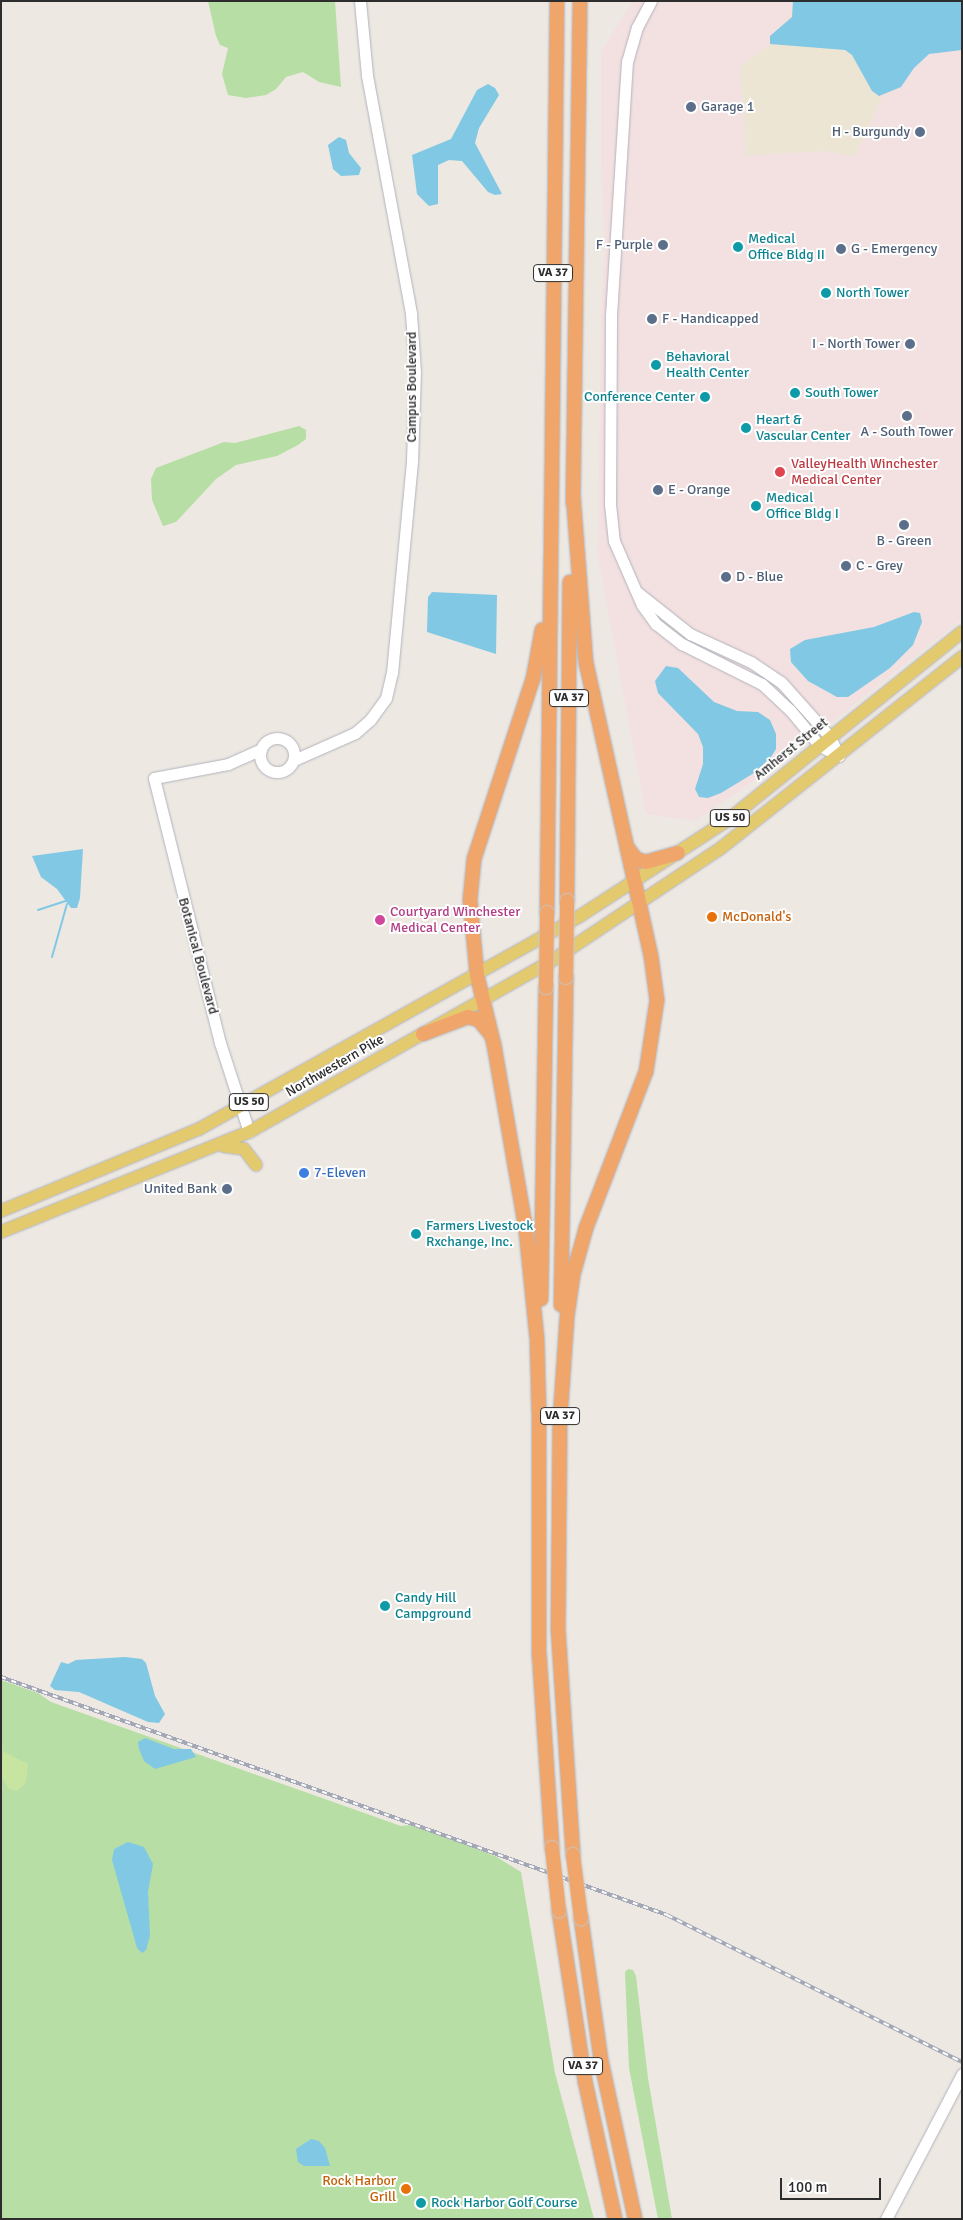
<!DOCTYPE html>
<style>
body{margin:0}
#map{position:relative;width:963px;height:2220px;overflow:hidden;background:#ede8e2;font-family:Signika,sans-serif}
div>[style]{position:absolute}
.education>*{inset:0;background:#ede5d3}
.medical>*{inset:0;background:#f3e0e1}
.green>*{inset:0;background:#b7dea4}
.pitch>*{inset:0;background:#c7e4a1}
.water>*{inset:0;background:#80c8e4}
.stream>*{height:2px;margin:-1px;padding:0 1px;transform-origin:1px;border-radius:1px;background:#80c8e4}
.roads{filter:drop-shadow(0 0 1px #b2b3bc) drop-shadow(0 0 1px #b2b3bc)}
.secondary>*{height:11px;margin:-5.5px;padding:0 5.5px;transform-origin:5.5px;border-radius:5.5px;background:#fff}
.secondary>.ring{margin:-5.5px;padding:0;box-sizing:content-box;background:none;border:11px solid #fff;border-radius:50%}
.primary>*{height:12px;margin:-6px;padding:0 6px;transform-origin:6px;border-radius:6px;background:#e4ca6f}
.highway>*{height:14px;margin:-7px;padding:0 7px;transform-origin:7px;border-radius:7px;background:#f0a56a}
.rail>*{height:4px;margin-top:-2px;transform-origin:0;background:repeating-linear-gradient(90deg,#fff 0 5.5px,#a4a7b5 0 11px);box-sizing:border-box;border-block:1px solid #a4a7b5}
.bridges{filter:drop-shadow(0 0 1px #c8c8c8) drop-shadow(0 0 1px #c8c8c8)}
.highway-bridge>*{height:14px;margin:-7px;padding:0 7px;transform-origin:7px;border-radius:7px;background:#f0a56a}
.dots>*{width:14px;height:14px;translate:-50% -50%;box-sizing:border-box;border:2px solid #fff;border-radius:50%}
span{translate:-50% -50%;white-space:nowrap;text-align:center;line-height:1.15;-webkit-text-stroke:4px #fff;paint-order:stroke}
.shield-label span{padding:1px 4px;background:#fff;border:1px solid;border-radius:4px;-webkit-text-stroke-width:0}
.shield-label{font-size:12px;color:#2d2d2d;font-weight:700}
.service-label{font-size:14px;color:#4e5e75}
.left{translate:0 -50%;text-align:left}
.right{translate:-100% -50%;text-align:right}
.culture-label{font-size:14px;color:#0d838f}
.street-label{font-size:14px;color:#2d2d2d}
.health-label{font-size:14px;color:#be3a42}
.hotel-label{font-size:14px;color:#b23c85}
.food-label{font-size:14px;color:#c56008}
.shop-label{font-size:14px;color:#366cbe}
.frame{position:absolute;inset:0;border:2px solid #2d2d2d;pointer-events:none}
.scale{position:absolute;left:780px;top:2178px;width:101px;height:22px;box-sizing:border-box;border:2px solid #2d2d2d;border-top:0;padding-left:6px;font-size:15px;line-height:18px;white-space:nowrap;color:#2d2d2d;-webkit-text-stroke:4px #fff;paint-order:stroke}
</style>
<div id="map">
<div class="education">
<i style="clip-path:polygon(770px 44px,839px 48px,852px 55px,874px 94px,883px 95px,855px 156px,790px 153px,746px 156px,740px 67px)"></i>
</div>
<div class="medical">
<i style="clip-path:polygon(evenodd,633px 1px,962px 1px,962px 619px,784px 760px,696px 821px,646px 814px,598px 557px,601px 313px,605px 247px,601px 164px,601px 52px,633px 1px,769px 44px,839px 48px,852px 55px,874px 94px,883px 96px,855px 156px,820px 151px,746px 156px,740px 67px,769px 44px)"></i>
</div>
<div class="green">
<i style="clip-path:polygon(208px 1px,335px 1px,341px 87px,319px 82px,303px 72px,286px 77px,276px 89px,266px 95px,246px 98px,228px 95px,222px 74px,228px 48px,220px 45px,216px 36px)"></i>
<i style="clip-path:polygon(299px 426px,306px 430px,306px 439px,298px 445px,277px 456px,236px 465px,216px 479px,176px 522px,163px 526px,152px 500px,151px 479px,156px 468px,224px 442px,235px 443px)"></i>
<i style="clip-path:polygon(1px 1680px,38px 1693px,51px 1702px,401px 1826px,411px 1825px,456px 1841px,495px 1856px,521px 1872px,555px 2073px,594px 2219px,1px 2219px)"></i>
<i style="clip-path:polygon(628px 1969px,633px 1970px,636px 1976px,648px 2078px,672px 2219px,658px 2219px,629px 2068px,625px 1972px)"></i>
</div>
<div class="pitch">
<i style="clip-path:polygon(3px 1751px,28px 1764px,26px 1783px,17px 1791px,9px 1789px,2px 1778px)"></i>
</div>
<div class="water">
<i style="clip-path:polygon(793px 1px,962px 1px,962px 50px,929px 54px,914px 68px,901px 87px,879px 96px,872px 91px,852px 55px,845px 50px,770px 44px,770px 36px,792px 17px)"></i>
<i style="clip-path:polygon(488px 84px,495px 88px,499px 95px,479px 128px,475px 143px,502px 194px,495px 195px,488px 192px,462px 161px,449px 160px,438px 165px,438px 204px,429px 206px,417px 194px,412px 155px,451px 139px,477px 90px)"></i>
<i style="clip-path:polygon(339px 137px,346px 140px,349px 153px,361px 168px,359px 175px,341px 176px,333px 169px,328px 145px)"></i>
<i style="clip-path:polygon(432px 592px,497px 595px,496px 654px,427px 632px,428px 597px)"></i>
<i style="clip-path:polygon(914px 612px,920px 613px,922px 622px,913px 645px,890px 668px,848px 697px,837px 697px,808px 681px,791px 662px,790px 649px,805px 640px,874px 627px)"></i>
<i style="clip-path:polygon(666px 666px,678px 668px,714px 702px,737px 711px,758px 712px,770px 720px,776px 734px,776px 749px,771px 757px,754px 773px,721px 793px,708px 798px,699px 797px,695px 789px,703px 764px,703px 747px,698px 734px,658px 693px,655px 681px)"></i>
<i style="clip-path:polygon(83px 849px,80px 898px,77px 908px,71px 908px,57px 889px,41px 877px,32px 856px)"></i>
<i style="clip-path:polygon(125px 1657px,142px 1659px,146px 1663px,155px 1696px,165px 1714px,159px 1723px,148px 1722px,79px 1692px,55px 1690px,50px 1686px,61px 1662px,68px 1664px,76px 1660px)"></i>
<i style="clip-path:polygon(145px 1738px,174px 1749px,191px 1749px,196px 1757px,155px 1769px,144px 1761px,139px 1749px,138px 1742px)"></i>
<i style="clip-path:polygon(128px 1842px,144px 1847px,153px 1864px,148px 1892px,150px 1936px,146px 1950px,142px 1953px,137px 1948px,112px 1860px,114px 1849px)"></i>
<i style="clip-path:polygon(311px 2139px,319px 2141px,325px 2148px,330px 2166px,304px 2166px,298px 2162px,296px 2149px)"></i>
</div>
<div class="stream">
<i style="left:38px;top:910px;width:29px;rotate:-18deg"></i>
<i style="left:52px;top:957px;width:55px;rotate:-74.2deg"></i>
</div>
<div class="roads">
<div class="secondary">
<i style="left:651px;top:1px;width:30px;rotate:118deg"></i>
<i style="left:637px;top:27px;width:35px;rotate:106deg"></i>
<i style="left:627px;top:61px;width:256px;rotate:93.6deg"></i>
<i style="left:611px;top:317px;width:187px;rotate:90.3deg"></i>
<i style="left:610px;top:504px;width:37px;rotate:84deg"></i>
<i style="left:614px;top:541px;width:70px;rotate:66.4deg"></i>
<i style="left:642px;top:605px;width:24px;rotate:54deg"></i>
<i style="left:656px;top:624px;width:33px;rotate:38deg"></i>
<i style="left:682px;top:644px;width:89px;rotate:26.6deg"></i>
<i style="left:762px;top:684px;width:38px;rotate:43deg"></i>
<i style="left:790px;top:710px;width:47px;rotate:50.2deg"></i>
<i style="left:820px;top:746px;width:21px;rotate:28deg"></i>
<i style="left:637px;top:592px;width:68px;rotate:38.4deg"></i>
<i style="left:690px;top:634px;width:67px;rotate:24.7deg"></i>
<i style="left:751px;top:662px;width:36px;rotate:34deg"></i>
<i style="left:781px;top:682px;width:74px;rotate:48.3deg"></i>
<i style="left:830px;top:737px;width:21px;rotate:65deg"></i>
<i class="ring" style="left:260px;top:738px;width:23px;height:23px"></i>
<i style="left:294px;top:760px;width:67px;rotate:-23.9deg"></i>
<i style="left:355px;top:733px;width:20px;rotate:-41deg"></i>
<i style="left:370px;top:720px;width:27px;rotate:-54deg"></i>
<i style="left:386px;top:698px;width:26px;rotate:-77deg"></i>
<i style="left:392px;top:673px;width:213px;rotate:-84.6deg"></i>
<i style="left:412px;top:461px;width:89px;rotate:-88.1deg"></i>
<i style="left:415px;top:372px;width:59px;rotate:-93.9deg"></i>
<i style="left:411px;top:313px;width:242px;rotate:-100.5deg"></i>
<i style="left:367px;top:75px;width:74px;rotate:-95.4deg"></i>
<i style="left:249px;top:1132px;width:94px;rotate:-108deg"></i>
<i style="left:220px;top:1043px;width:273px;rotate:-104deg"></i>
<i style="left:154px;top:778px;width:75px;rotate:-10.7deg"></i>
<i style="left:228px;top:764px;width:36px;rotate:-24deg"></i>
<i style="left:886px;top:2219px;width:164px;rotate:-62.3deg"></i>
</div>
<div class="primary">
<i style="left:223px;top:1146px;width:21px;rotate:8deg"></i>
<i style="left:244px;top:1149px;width:20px;rotate:53deg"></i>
<i style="left:1px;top:1211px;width:214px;rotate:-22.5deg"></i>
<i style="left:199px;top:1129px;width:436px;rotate:-29.2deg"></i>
<i style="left:580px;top:916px;width:176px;rotate:-33deg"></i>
<i style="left:728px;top:820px;width:300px;rotate:-38.8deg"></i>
<i style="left:1px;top:1232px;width:267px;rotate:-22deg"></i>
<i style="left:249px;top:1132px;width:349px;rotate:-29.5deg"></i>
<i style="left:553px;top:960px;width:202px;rotate:-33.7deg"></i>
<i style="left:721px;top:848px;width:308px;rotate:-38.4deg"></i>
</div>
<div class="highway">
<i style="left:573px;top:503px;width:502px;rotate:-89.2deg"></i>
<i style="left:627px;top:847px;width:15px;rotate:53deg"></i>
<i style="left:636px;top:859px;width:10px;rotate:17deg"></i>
<i style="left:646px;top:862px;width:33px;rotate:-16deg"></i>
<i style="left:567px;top:901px;width:319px;rotate:-89.5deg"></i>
<i style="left:547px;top:913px;width:912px;rotate:-89.37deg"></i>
<i style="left:423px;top:1034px;width:48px;rotate:-20.7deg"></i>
<i style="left:468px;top:1017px;width:11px;rotate:15deg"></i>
<i style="left:479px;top:1020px;width:19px;rotate:51deg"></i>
<i style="left:541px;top:1299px;width:312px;rotate:-89.1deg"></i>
<i style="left:561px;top:1305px;width:328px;rotate:-89.1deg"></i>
<i style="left:539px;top:1408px;width:243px;rotate:90deg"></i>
<i style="left:539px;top:1651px;width:197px;rotate:86.2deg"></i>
<i style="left:560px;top:1411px;width:217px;rotate:90.5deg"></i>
<i style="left:558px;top:1628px;width:227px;rotate:86.2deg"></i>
<i style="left:539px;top:1415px;width:76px;rotate:-91.5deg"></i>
<i style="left:537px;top:1339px;width:110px;rotate:-95.8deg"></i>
<i style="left:526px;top:1230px;width:188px;rotate:-99.8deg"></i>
<i style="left:494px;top:1045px;width:72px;rotate:-103.7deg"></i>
<i style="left:477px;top:975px;width:75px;rotate:-95.3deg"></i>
<i style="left:470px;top:900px;width:41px;rotate:-84.4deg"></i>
<i style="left:474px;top:859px;width:189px;rotate:-71.9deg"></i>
<i style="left:533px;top:679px;width:50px;rotate:-79.6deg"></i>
<i style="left:560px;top:1420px;width:103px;rotate:-86.1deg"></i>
<i style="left:567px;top:1317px;width:42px;rotate:-81.9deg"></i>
<i style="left:573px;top:1275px;width:49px;rotate:-74.5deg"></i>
<i style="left:586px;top:1228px;width:167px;rotate:-69deg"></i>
<i style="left:646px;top:1072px;width:73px;rotate:-81.3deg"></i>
<i style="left:657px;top:1000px;width:44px;rotate:-97.8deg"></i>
<i style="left:651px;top:956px;width:300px;rotate:-102.5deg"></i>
<i style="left:586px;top:663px;width:169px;rotate:-94.4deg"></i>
<i style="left:559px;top:1911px;width:172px;rotate:81.3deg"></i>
<i style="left:585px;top:2081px;width:141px;rotate:77.7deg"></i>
<i style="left:581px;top:1918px;width:143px;rotate:82deg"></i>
<i style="left:601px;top:2060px;width:163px;rotate:77.9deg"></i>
</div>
</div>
<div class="rail">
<i style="left:1px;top:1677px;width:707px;rotate:19.66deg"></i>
<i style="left:667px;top:1915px;width:330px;rotate:26.5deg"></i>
</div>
<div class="bridges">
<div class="highway-bridge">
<i style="left:566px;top:977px;width:76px;rotate:-89.2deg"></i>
<i style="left:546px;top:987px;width:74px;rotate:-89.2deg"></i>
<i style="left:552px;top:1848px;width:63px;rotate:83.7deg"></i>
<i style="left:573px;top:1855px;width:64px;rotate:82.8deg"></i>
</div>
</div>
<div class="dots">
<i style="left:691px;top:107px;background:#5c6f8a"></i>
<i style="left:920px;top:132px;background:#5c6f8a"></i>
<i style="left:663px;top:245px;background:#5c6f8a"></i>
<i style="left:738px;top:247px;background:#0f9aa8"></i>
<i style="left:841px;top:249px;background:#5c6f8a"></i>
<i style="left:826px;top:293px;background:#0f9aa8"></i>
<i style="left:652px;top:319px;background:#5c6f8a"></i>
<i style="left:910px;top:344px;background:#5c6f8a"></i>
<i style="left:656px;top:365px;background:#0f9aa8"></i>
<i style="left:795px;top:393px;background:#0f9aa8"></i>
<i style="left:705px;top:397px;background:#0f9aa8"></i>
<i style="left:907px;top:416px;background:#5c6f8a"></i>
<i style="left:746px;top:428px;background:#0f9aa8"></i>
<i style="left:780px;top:472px;background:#e0444e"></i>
<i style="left:658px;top:490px;background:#5c6f8a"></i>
<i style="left:756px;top:506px;background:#0f9aa8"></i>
<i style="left:904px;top:525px;background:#5c6f8a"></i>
<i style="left:846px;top:566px;background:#5c6f8a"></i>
<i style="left:726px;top:577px;background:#5c6f8a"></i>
<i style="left:712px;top:917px;background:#e8710a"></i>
<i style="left:380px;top:920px;background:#d1479c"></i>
<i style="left:304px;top:1173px;background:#3f7fe0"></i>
<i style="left:227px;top:1189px;background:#5c6f8a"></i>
<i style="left:416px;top:1234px;background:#0f9aa8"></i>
<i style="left:385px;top:1606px;background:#0f9aa8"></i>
<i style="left:406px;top:2189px;background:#e8710a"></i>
<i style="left:421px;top:2203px;background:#0f9aa8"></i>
</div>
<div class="shield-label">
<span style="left:553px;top:273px">VA 37</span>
<span style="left:569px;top:698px">VA 37</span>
<span style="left:730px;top:818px">US 50</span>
<span style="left:249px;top:1102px">US 50</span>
<span style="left:560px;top:1416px">VA 37</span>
<span style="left:583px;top:2066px">VA 37</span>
</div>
<div class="service-label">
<span class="left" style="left:701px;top:107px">Garage 1</span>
<span class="right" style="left:910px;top:132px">H - Burgundy</span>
<span class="right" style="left:653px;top:245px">F - Purple</span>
<span class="left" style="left:851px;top:249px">G - Emergency</span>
<span class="left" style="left:662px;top:319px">F - Handicapped</span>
<span class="right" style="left:900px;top:344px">I - North Tower</span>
<span style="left:907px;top:432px">A - South Tower</span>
<span class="left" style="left:668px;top:490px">E - Orange</span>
<span style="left:904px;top:541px">B - Green</span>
<span class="left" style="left:856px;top:566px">C - Grey</span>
<span class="left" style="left:736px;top:577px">D - Blue</span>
<span class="right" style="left:217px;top:1189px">United Bank</span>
</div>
<div class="culture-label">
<span class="left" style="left:748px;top:247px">Medical<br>Office Bldg II</span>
<span class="left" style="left:836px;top:293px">North Tower</span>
<span class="left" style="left:666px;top:365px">Behavioral<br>Health Center</span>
<span class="left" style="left:805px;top:393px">South Tower</span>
<span class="right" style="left:695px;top:397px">Conference Center</span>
<span class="left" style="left:756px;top:428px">Heart &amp;<br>Vascular Center</span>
<span class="left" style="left:766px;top:506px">Medical<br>Office Bldg I</span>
<span class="left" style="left:426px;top:1234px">Farmers Livestock<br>Rxchange, Inc.</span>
<span class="left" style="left:395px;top:1606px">Candy Hill<br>Campground</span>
<span class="left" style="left:431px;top:2203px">Rock Harbor Golf Course</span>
</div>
<div class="street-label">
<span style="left:412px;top:387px;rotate:-90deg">Campus Boulevard</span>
<span style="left:791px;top:749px;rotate:-39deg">Amherst Street</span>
<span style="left:198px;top:956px;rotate:75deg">Botanical Boulevard</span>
<span style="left:335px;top:1066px;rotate:-30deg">Northwestern Pike</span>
</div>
<div class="health-label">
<span class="left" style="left:791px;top:472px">ValleyHealth Winchester<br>Medical Center</span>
</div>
<div class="hotel-label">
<span class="left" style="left:390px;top:920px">Courtyard Winchester<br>Medical Center</span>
</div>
<div class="food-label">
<span class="left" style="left:722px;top:917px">McDonald's</span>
<span class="right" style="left:396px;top:2189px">Rock Harbor<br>Grill</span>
</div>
<div class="shop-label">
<span class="left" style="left:314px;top:1173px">7-Eleven</span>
</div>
<div class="frame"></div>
<div class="scale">100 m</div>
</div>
